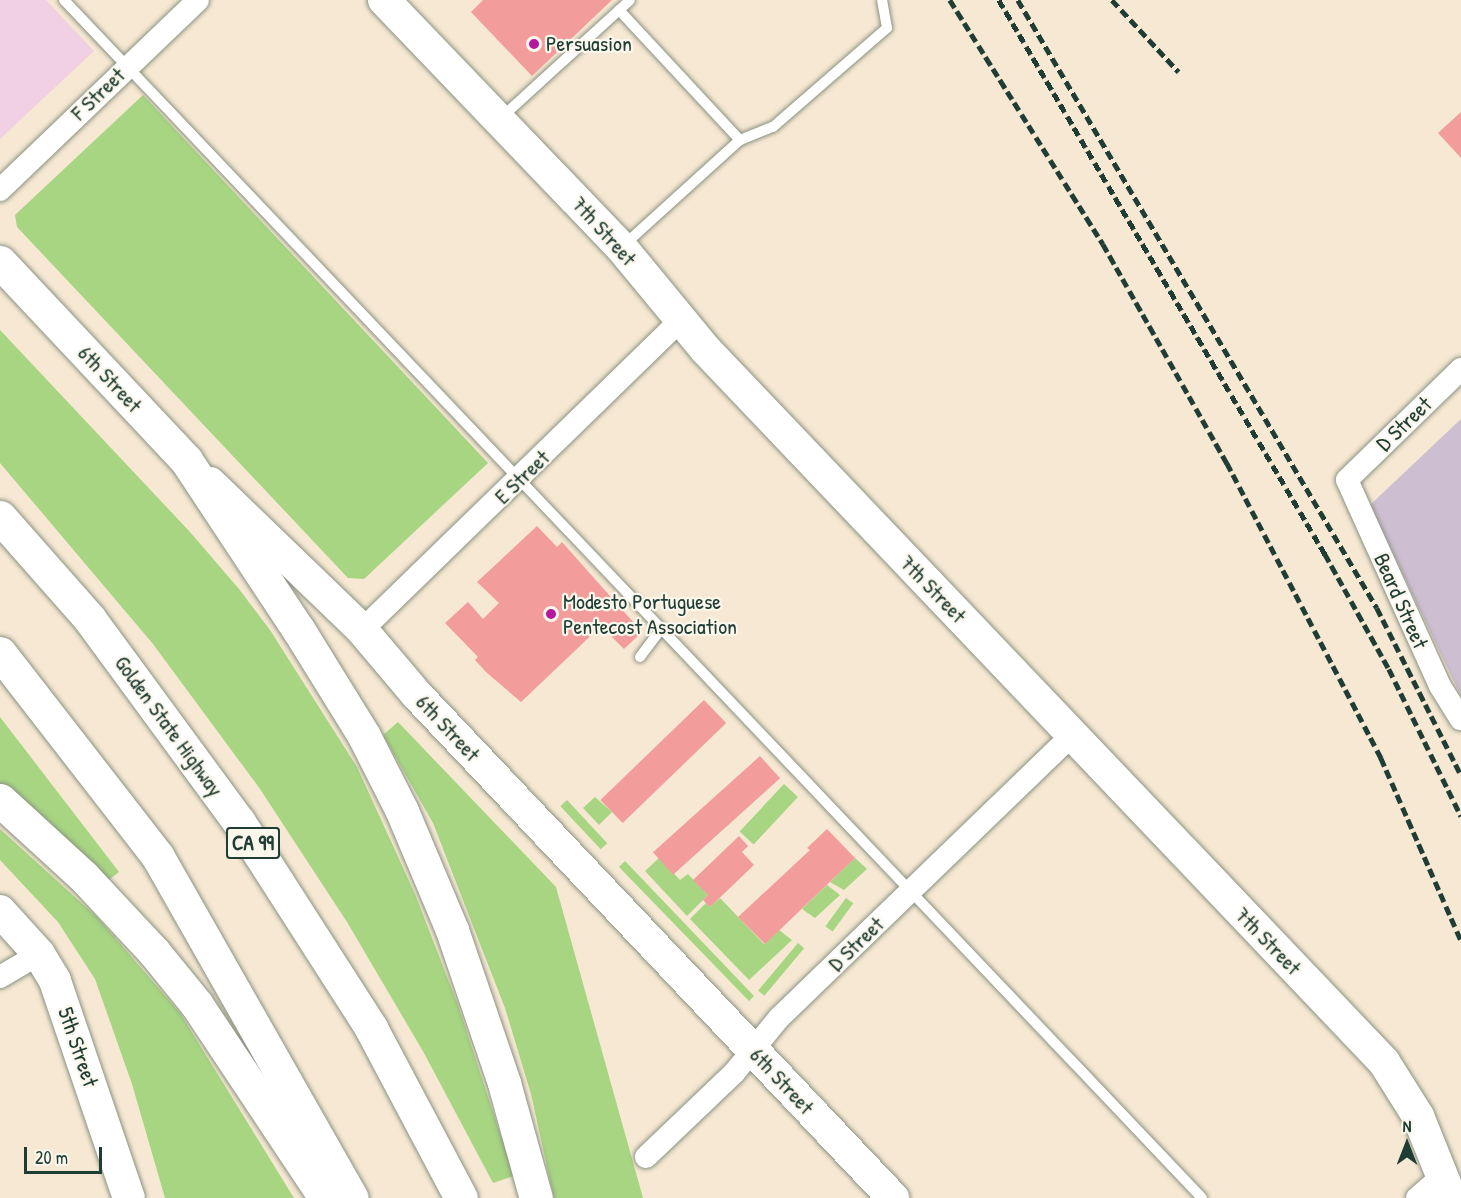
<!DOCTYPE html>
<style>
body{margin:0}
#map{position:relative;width:1461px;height:1198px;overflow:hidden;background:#f6e8d2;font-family:"Patrick Hand",sans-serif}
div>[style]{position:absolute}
.built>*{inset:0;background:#f1d0e3}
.industrial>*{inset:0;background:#cebed1}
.green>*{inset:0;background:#a7d582;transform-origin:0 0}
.building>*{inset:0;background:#f29d9c;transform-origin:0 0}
.roads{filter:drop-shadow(0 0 2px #8a9283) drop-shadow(0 0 2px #8a9283)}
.lane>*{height:10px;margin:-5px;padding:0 5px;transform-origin:5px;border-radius:5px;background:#fff}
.street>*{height:22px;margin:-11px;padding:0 11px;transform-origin:11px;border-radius:11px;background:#fff}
.secondary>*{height:32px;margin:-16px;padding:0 16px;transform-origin:16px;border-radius:16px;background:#fff}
.primary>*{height:33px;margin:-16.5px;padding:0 16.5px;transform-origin:16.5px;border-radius:16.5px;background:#fff}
.highway>*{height:33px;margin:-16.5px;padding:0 16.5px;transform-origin:16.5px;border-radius:16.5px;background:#fff}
.rail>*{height:4.5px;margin-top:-2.25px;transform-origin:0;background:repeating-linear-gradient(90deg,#1f3d34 0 9px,transparent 0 13.5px)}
.dots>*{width:16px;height:16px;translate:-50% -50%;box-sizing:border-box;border:3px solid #fbf7ec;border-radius:50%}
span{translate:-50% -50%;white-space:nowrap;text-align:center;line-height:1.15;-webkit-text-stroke:4.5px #fbf7ec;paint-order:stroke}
.shield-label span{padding:2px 4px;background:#fbf7ec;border:2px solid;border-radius:4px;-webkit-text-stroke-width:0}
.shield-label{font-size:21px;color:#1f3d34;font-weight:700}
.poi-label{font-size:22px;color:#1f3d34}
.left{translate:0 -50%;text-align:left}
.street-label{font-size:22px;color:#1f3d34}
.north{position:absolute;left:1377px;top:1114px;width:60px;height:60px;-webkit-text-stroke:4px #fbf7ec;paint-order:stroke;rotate:0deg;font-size:16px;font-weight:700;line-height:24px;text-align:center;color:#1f3d34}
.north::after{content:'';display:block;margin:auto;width:21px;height:27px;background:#1f3d34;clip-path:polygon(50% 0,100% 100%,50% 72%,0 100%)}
.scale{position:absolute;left:24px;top:1147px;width:78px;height:27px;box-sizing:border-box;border:3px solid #1f3d34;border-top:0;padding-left:8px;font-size:18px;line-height:21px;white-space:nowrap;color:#1f3d34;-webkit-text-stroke:4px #fbf7ec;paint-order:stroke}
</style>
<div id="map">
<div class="built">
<i style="clip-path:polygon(0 0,46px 0,94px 51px,0 139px)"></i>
</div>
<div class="industrial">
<i style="clip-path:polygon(1461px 419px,1461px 696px,1370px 505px)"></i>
</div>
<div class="green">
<i style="clip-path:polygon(143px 95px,488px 463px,364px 579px,348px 578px,17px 227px,15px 215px)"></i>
<i style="clip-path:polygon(0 330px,190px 532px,239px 589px,270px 630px,357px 767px,415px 894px,458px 1005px,514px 1176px,493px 1183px,424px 1053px,347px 922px,260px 789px,153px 644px,0 463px)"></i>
<i style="clip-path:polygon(0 717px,119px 872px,106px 882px,0 784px)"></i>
<i style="clip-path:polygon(398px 722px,556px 887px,643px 1198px,554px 1198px,531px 1094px,505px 1008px,433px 823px,383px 735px)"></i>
<i style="left:784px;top:784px;width:19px;height:65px;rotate:43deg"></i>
<i style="clip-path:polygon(595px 797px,612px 812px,599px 825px,583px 808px)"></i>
<i style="left:567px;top:800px;width:59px;height:9px;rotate:47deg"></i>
<i style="clip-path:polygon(0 829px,98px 918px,180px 1013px,294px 1198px,165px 1198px,132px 1084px,95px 979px,58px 922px,0 860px)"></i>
<i style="clip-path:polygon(659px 858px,680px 880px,688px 874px,708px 895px,687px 916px,645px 871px)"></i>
<i style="clip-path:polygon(855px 858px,867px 869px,844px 890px,830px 882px)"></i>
<i style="clip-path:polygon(625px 861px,754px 996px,749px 1001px,619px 867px)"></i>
<i style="clip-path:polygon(827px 885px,840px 895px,815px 918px,802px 909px)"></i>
<i style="clip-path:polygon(720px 898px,764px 944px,779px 930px,792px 940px,749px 980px,690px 919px,706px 903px,710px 907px)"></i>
<i style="left:846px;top:898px;width:9px;height:35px;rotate:36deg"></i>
<i style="left:798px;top:943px;width:8px;height:62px;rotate:40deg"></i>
</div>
<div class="building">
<i style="clip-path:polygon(483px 0,612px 0,532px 76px,471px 12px)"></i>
<i style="clip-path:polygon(1461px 112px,1461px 158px,1438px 133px)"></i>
<i style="clip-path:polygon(537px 526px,557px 547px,562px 542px,642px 632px,624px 649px,601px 626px,521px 702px,487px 673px,475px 660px,478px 657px,445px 623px,468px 602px,483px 619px,499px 603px,477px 582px)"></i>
<i style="left:704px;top:700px;width:32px;height:144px;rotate:46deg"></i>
<i style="left:760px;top:756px;width:30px;height:144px;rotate:48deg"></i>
<i style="clip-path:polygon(827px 829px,855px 858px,765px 944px,738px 917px,810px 850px,807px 848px)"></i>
<i style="clip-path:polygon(739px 836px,748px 846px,742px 852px,754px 865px,710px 907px,703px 900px,708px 895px,693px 880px)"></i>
</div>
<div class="roads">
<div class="lane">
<i style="left:64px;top:0;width:1652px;rotate:46.47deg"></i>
<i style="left:619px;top:10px;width:178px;rotate:47.1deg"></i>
<i style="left:502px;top:117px;width:173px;rotate:-42.4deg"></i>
<i style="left:624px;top:245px;width:156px;rotate:-42.2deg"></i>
<i style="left:740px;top:140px;width:35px;rotate:-22deg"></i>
<i style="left:773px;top:127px;width:151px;rotate:-41deg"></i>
<i style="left:887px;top:28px;width:28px;rotate:-100deg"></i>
<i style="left:640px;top:657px;width:35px;rotate:-53deg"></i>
</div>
<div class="street">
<i style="left:0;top:190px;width:274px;rotate:-43.8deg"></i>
<i style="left:1461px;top:369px;width:159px;rotate:135.8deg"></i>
<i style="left:1347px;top:480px;width:226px;rotate:65.7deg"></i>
<i style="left:1440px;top:686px;width:39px;rotate:58deg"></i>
<i style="left:362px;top:630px;width:443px;rotate:-44.2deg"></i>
<i style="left:0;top:977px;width:45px;rotate:-30.5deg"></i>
<i style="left:646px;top:1157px;width:122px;rotate:-43.7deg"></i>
<i style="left:734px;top:1073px;width:71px;rotate:-50.7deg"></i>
<i style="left:779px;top:1018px;width:407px;rotate:-44deg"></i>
<i style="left:1417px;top:1198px;width:35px;rotate:-41deg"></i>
</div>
<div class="secondary">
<i style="left:384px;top:0;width:342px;rotate:46.2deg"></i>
<i style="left:621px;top:247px;width:134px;rotate:50.5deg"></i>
<i style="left:706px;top:350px;width:983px;rotate:46.4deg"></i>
<i style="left:1384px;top:1062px;width:64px;rotate:57.8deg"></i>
<i style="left:1418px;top:1116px;width:88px;rotate:68.1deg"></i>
<i style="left:210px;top:483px;width:211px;rotate:44deg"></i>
<i style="left:362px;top:630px;width:85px;rotate:49.8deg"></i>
<i style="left:417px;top:695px;width:693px;rotate:46.58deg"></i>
<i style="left:0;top:911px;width:58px;rotate:47.8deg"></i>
<i style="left:39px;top:954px;width:31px;rotate:59deg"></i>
<i style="left:55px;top:981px;width:229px;rotate:71.2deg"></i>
</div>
<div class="primary">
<i style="left:0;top:262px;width:272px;rotate:46.8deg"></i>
</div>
<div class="highway">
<i style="left:186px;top:460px;width:203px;rotate:56.5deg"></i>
<i style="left:298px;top:629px;width:126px;rotate:58.3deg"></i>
<i style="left:364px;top:736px;width:84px;rotate:63.1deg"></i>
<i style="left:402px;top:811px;width:129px;rotate:67.2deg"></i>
<i style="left:452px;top:930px;width:162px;rotate:71.2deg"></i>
<i style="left:504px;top:1083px;width:119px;rotate:74.5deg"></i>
<i style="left:0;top:517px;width:135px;rotate:48.6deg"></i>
<i style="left:89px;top:618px;width:253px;rotate:53.7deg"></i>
<i style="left:239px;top:822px;width:245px;rotate:57.3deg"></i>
<i style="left:371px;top:1028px;width:192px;rotate:62.1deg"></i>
<i style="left:0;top:653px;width:258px;rotate:52.2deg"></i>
<i style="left:158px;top:857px;width:392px;rotate:60.4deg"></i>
<i style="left:0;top:800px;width:114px;rotate:42.5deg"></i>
<i style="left:84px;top:877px;width:103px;rotate:47deg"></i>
<i style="left:154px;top:952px;width:68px;rotate:50.9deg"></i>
<i style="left:197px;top:1005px;width:232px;rotate:56.4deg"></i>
</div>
</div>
<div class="rail">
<i style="left:950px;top:0;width:288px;rotate:57.9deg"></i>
<i style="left:1103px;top:244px;width:252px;rotate:60.5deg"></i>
<i style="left:1227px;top:463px;width:333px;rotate:62.4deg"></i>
<i style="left:1381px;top:758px;width:199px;rotate:66.3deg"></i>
<i style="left:999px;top:0;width:643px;rotate:59.53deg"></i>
<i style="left:1325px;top:554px;width:132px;rotate:60.9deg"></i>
<i style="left:1389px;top:669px;width:164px;rotate:63.9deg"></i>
<i style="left:1018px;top:0;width:706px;rotate:59.44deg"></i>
<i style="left:1377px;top:608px;width:187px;rotate:63.3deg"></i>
<i style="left:1112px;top:0;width:98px;rotate:47.1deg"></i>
</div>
<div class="dots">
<i style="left:534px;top:44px;background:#b5179e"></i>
<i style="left:551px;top:614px;background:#b5179e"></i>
</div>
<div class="shield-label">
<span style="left:253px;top:843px">CA 99</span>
</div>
<div class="poi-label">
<span class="left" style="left:546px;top:44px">Persuasion</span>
<span class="left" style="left:563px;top:614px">Modesto Portuguese<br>Pentecost Association</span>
</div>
<div class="street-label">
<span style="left:98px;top:94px;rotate:-44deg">F Street</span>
<span style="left:604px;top:231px;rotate:48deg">7th Street</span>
<span style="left:110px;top:379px;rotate:47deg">6th Street</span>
<span style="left:1404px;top:424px;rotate:-44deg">D Street</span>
<span style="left:522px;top:477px;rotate:-44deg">E Street</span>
<span style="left:933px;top:589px;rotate:46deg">7th Street</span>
<span style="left:1401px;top:601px;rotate:66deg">Beard Street</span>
<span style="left:169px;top:726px;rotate:54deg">Golden State Highway</span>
<span style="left:448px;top:728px;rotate:47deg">6th Street</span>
<span style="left:1268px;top:941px;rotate:46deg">7th Street</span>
<span style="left:856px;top:944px;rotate:-44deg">D Street</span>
<span style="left:78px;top:1047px;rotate:71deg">5th Street</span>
<span style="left:782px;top:1081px;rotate:47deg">6th Street</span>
</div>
<div class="north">N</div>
<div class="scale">20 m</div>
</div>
